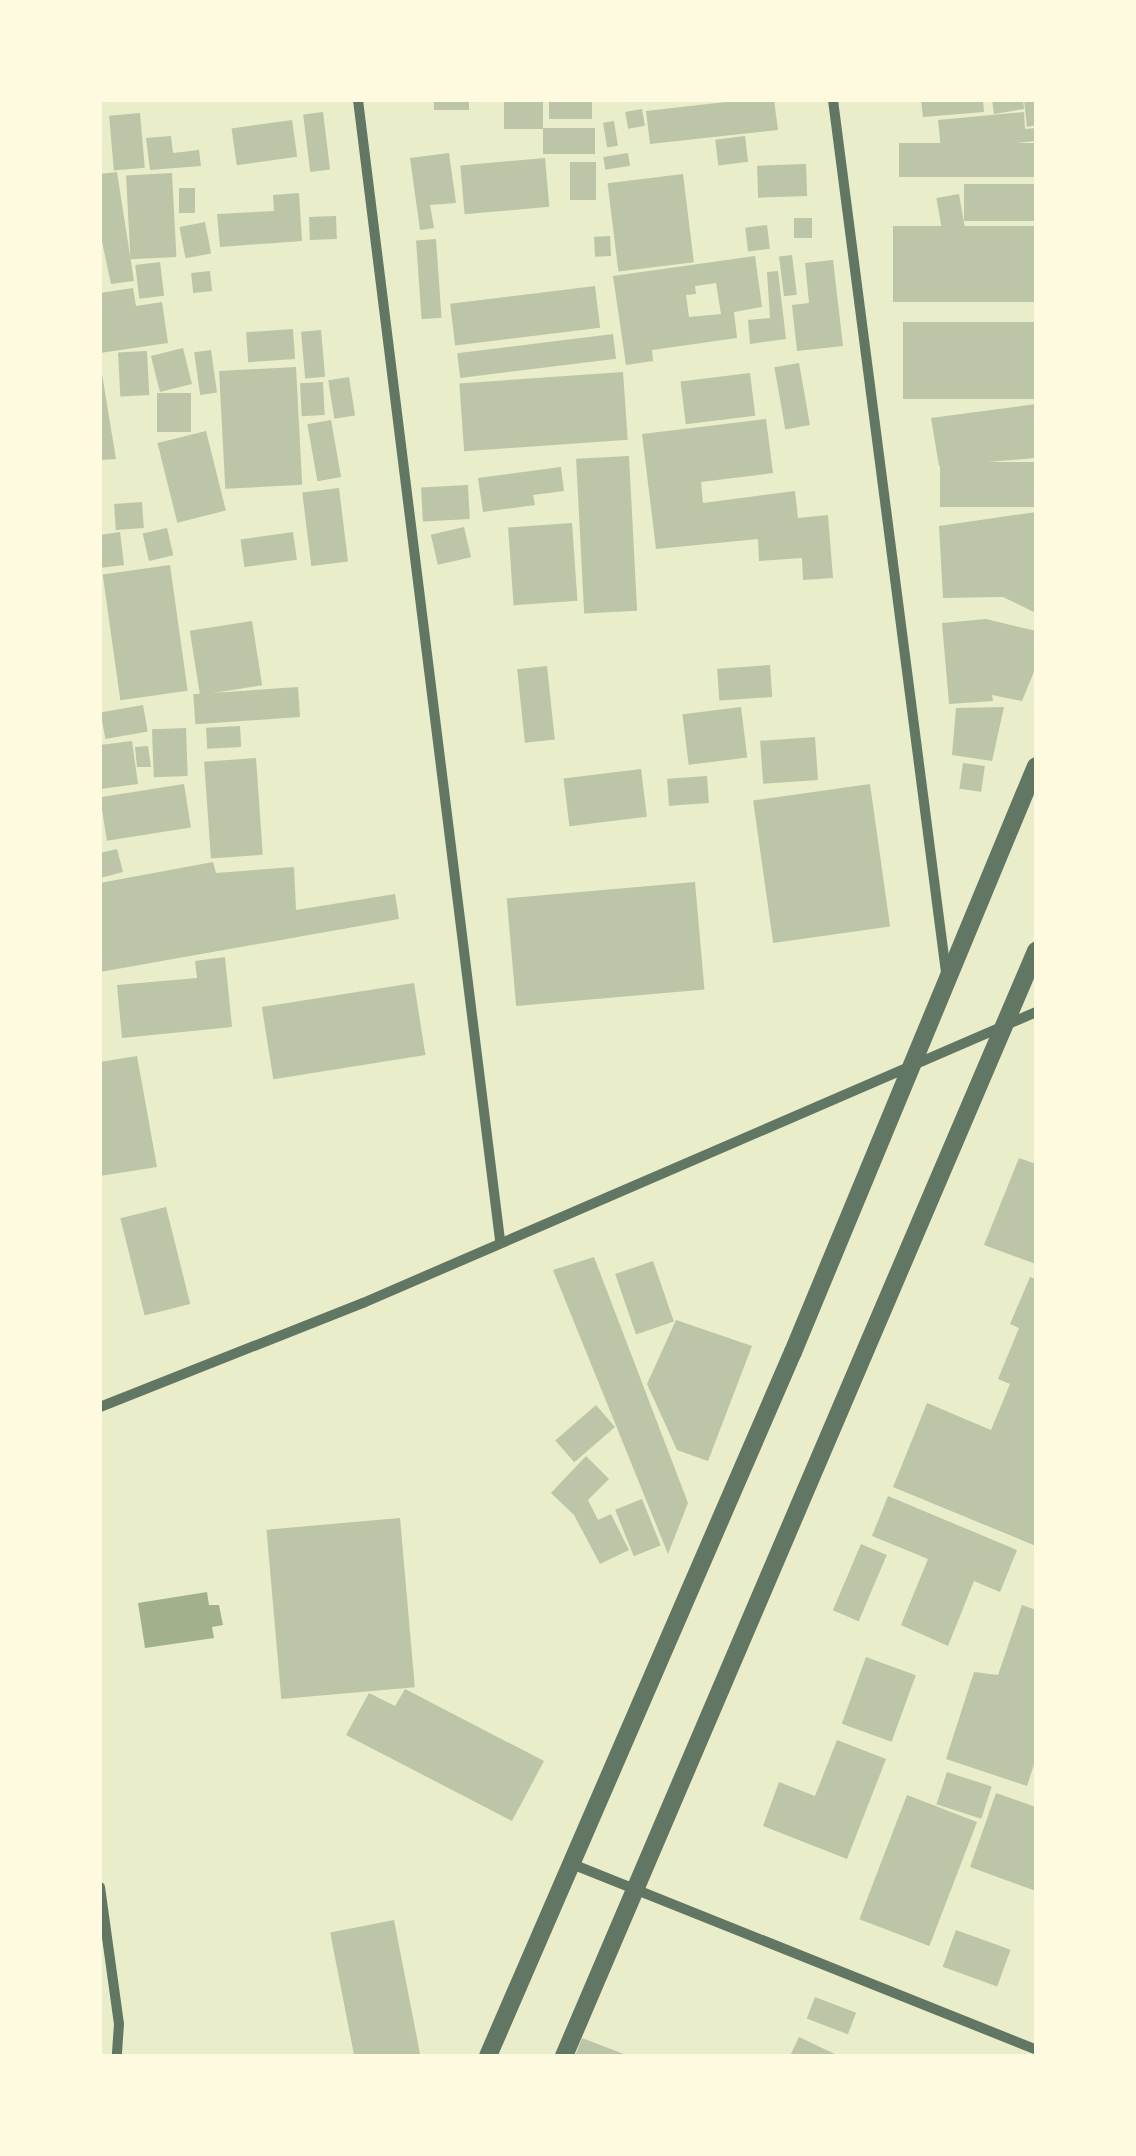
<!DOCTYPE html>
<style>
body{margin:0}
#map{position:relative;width:1136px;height:2156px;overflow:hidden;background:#e9edc9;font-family:Karla,sans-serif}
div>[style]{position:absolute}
.water>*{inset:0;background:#a3b18a}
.building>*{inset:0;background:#bcc5a7;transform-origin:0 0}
.minor>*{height:10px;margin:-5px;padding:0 5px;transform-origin:5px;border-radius:5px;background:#617663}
.tertiary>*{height:18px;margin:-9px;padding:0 9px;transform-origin:9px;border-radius:9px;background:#617663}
span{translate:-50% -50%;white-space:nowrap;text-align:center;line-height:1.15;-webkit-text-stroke:8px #fefae0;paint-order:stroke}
.frame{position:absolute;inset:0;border:102px solid #fefae0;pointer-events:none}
</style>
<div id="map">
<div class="water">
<i style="clip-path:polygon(207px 1592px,209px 1605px,219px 1605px,223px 1625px,212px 1627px,214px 1638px,145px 1648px,138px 1603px)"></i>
</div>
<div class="building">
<i style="left:434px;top:100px;width:35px;height:10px"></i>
<i style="left:504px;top:100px;width:39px;height:29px"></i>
<i style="left:549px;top:100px;width:43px;height:19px"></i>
<i style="clip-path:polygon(744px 100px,774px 100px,778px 130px,650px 144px,646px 111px)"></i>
<i style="clip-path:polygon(921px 100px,983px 100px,984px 112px,923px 117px)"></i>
<i style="clip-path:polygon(992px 100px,1023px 100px,1024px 109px,994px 114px)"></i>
<i style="clip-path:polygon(1024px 100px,1036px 100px,1036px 125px,1027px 127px)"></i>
<i style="left:642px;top:109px;width:17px;height:17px;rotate:80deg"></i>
<i style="left:323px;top:112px;width:58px;height:20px;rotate:83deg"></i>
<i style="clip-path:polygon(1024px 112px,1025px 129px,1036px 128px,1036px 141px,941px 150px,938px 120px)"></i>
<i style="left:140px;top:113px;width:55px;height:31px;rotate:85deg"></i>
<i style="left:292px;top:120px;width:37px;height:61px;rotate:82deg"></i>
<i style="left:614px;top:121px;width:25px;height:11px;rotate:81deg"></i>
<i style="left:543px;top:128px;width:52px;height:26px"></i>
<i style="clip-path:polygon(171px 136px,173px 153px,199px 150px,201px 166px,150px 170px,146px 138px)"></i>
<i style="left:745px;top:136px;width:26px;height:30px;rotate:83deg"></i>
<i style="left:1036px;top:143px;width:34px;height:137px;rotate:90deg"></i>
<i style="clip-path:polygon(449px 153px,456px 203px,430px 205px,434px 228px,420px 230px,410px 158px)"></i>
<i style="left:628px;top:153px;width:13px;height:25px;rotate:81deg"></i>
<i style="left:545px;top:158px;width:49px;height:85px;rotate:85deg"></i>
<i style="left:570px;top:162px;width:26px;height:38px"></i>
<i style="left:806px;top:164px;width:32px;height:49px;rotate:88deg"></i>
<i style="clip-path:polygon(117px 172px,134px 281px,111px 284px,100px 232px,100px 174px)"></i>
<i style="left:172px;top:173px;width:84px;height:46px;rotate:87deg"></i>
<i style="left:683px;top:174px;width:89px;height:76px;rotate:83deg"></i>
<i style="left:1036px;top:184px;width:37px;height:72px;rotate:90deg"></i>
<i style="left:195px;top:188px;width:25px;height:16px;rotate:90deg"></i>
<i style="clip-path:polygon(299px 193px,302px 241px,220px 247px,217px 214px,274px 211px,273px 195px)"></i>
<i style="left:959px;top:194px;width:35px;height:23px;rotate:80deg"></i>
<i style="left:336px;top:216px;width:23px;height:27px;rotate:88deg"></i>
<i style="left:794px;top:218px;width:18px;height:20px"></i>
<i style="left:205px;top:222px;width:32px;height:26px;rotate:79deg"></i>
<i style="left:767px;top:225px;width:24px;height:22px;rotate:83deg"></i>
<i style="left:1036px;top:226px;width:76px;height:143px;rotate:90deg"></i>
<i style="left:610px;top:236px;width:20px;height:16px;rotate:87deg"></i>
<i style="left:436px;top:239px;width:79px;height:20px;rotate:86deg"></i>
<i style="left:792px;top:255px;width:40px;height:13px;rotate:83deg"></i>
<i style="clip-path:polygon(evenodd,755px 256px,762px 307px,734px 312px,737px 338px,652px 350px,653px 361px,626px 365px,613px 276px,755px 256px,716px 283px,721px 314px,689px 317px,686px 295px,696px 294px,695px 286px,716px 283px)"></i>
<i style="clip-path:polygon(833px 260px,843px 346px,797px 351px,792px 305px,809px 303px,805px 263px)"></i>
<i style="left:160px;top:262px;width:34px;height:25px;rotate:83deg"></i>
<i style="left:210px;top:271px;width:20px;height:19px;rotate:84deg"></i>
<i style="clip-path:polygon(778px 271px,786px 339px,750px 344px,748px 320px,770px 318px,767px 272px)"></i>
<i style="left:595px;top:286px;width:42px;height:146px;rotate:83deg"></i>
<i style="clip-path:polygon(133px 288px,136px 306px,162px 302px,168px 343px,100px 353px,100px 293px)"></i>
<i style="left:1036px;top:322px;width:77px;height:133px;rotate:90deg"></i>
<i style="left:293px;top:329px;width:30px;height:47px;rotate:86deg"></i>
<i style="left:321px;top:330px;width:47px;height:20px;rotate:85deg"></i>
<i style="left:613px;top:334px;width:25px;height:157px;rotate:83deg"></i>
<i style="left:183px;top:348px;width:37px;height:33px;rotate:76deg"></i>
<i style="left:211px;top:350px;width:43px;height:17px;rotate:82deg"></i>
<i style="left:147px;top:351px;width:44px;height:29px;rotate:87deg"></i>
<i style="clip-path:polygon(100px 362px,116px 459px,100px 460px)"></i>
<i style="left:799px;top:363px;width:63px;height:25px;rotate:80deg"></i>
<i style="left:296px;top:367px;width:118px;height:77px;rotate:87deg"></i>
<i style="left:623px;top:372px;width:68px;height:164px;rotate:86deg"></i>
<i style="left:750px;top:373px;width:43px;height:70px;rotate:83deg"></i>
<i style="left:349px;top:377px;width:39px;height:21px;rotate:81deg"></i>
<i style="left:323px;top:382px;width:33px;height:23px;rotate:87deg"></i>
<i style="left:157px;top:393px;width:34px;height:39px"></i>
<i style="clip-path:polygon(1036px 404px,1036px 458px,939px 466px,931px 418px)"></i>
<i style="clip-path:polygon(766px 419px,773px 473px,701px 482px,703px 503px,795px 491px,798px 518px,828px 515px,833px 578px,803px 580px,802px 558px,759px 561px,758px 539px,656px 549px,642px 434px)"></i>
<i style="left:331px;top:420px;width:58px;height:24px;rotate:80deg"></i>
<i style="left:206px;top:431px;width:82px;height:50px;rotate:76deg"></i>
<i style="left:629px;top:456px;width:155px;height:53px;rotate:87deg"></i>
<i style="left:1036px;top:462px;width:45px;height:96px;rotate:90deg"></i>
<i style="clip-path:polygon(561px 467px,564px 491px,533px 495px,535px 505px,483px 512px,478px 478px)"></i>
<i style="left:468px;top:485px;width:34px;height:47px;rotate:87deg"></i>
<i style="left:339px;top:488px;width:74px;height:37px;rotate:83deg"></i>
<i style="left:142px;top:502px;width:26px;height:28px;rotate:86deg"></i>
<i style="clip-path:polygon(1036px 512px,1036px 613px,1003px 597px,943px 598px,939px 526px)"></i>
<i style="left:572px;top:523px;width:78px;height:64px;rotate:86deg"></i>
<i style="left:464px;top:527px;width:31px;height:34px;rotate:77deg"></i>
<i style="left:167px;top:528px;width:28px;height:25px;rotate:77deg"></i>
<i style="clip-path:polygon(120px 532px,124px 565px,100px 568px,100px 535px)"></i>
<i style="left:293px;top:532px;width:28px;height:53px;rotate:82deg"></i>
<i style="left:170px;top:565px;width:127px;height:68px;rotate:82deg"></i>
<i style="clip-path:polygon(986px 619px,1036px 631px,1036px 667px,1022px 701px,992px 695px,993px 701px,949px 704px,942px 623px)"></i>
<i style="left:252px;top:621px;width:65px;height:63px;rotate:81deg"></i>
<i style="left:770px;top:665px;width:32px;height:53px;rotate:86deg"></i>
<i style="left:547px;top:666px;width:74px;height:30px;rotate:84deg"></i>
<i style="left:298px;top:687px;width:30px;height:105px;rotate:86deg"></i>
<i style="left:143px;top:705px;width:27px;height:43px;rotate:80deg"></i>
<i style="left:741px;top:707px;width:51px;height:59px;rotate:83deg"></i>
<i style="clip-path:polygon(1004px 707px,992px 761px,952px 755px,956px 708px)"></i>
<i style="left:240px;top:726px;width:21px;height:34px;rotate:87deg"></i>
<i style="left:186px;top:728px;width:48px;height:34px;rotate:88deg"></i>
<i style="left:815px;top:737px;width:43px;height:55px;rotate:86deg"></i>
<i style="clip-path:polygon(132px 741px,138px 784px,100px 789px,100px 745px)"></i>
<i style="clip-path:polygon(148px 746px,151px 767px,137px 767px,135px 747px)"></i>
<i style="left:256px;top:758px;width:97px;height:52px;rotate:86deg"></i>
<i style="left:963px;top:763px;width:22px;height:26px;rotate:8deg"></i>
<i style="left:641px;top:769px;width:48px;height:78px;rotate:83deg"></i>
<i style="left:707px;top:776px;width:27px;height:40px;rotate:86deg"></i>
<i style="left:184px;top:784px;width:44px;height:85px;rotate:81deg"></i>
<i style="left:870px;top:784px;width:144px;height:118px;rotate:82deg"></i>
<i style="clip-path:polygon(117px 849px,123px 872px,100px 878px,100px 853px)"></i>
<i style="clip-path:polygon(213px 862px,216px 873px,294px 867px,296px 910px,395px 894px,399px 919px,100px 972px,100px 883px)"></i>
<i style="left:695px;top:882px;width:108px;height:189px;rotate:85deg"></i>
<i style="clip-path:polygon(225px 957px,232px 1027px,122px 1038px,117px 985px,197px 978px,195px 961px)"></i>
<i style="left:414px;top:983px;width:73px;height:154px;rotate:81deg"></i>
<i style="clip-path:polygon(137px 1056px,157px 1167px,100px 1176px,100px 1062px)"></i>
<i style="clip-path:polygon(1019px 1158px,1036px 1164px,1036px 1264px,984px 1245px)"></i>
<i style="left:166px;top:1207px;width:100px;height:47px;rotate:76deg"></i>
<i style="clip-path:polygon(594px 1257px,688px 1503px,668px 1554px,553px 1270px)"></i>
<i style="left:653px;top:1261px;width:64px;height:40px;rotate:71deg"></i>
<i style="clip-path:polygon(1030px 1277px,1036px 1279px,1036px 1546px,893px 1487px,927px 1403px,991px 1430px,1010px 1384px,998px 1379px,1019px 1328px,1010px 1324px)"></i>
<i style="clip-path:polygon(676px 1320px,752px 1346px,708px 1461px,677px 1450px,647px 1384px)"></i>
<i style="left:596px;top:1405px;width:29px;height:54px;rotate:49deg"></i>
<i style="clip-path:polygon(586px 1456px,609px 1479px,588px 1500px,598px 1520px,611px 1514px,629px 1550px,600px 1564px,574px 1515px,551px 1493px)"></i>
<i style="clip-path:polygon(888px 1496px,1017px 1550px,1000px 1592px,974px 1581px,948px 1646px,901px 1625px,928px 1559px,872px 1536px)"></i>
<i style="left:642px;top:1499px;width:50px;height:29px;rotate:68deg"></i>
<i style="left:400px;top:1518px;width:170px;height:134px;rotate:85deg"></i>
<i style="left:861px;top:1544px;width:28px;height:72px;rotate:23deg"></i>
<i style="clip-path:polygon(1022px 1605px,1036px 1610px,1036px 1758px,1027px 1786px,946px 1759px,974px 1672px,998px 1675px)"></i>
<i style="left:866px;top:1657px;width:53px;height:71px;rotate:20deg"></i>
<i style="clip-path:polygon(405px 1689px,544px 1761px,512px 1821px,346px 1735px,369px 1693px,395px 1706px)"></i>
<i style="clip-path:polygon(837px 1740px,886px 1759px,847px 1859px,763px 1826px,779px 1782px,815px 1796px)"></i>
<i style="left:947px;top:1772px;width:47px;height:34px;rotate:18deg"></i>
<i style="clip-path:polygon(996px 1793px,1036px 1807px,1036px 1891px,970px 1867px)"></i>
<i style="left:907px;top:1795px;width:75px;height:133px;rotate:21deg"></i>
<i style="left:394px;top:1920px;width:138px;height:65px;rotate:79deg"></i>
<i style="left:956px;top:1930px;width:58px;height:39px;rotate:20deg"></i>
<i style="left:815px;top:1997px;width:44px;height:23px;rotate:21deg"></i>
<i style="clip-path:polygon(799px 2037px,839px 2056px,790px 2056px)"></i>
<i style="clip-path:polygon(582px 2038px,629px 2056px,575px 2056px)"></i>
</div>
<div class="minor">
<i style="left:358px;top:100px;width:1149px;rotate:82.9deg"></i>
<i style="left:833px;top:100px;width:879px;rotate:82.62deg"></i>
<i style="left:100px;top:1407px;width:283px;rotate:-21.6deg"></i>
<i style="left:363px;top:1303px;width:733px;rotate:-23.38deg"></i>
<i style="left:572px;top:1864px;width:500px;rotate:21.8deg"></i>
<i style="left:100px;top:1887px;width:138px;rotate:82.1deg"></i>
<i style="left:119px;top:2024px;width:32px;rotate:94deg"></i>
</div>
<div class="tertiary">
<i style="left:488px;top:2056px;width:767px;rotate:-66.58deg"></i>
<i style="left:793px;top:1352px;width:634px;rotate:-67.48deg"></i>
<i style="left:564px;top:2056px;width:1202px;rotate:-66.87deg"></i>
</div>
<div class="frame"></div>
</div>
